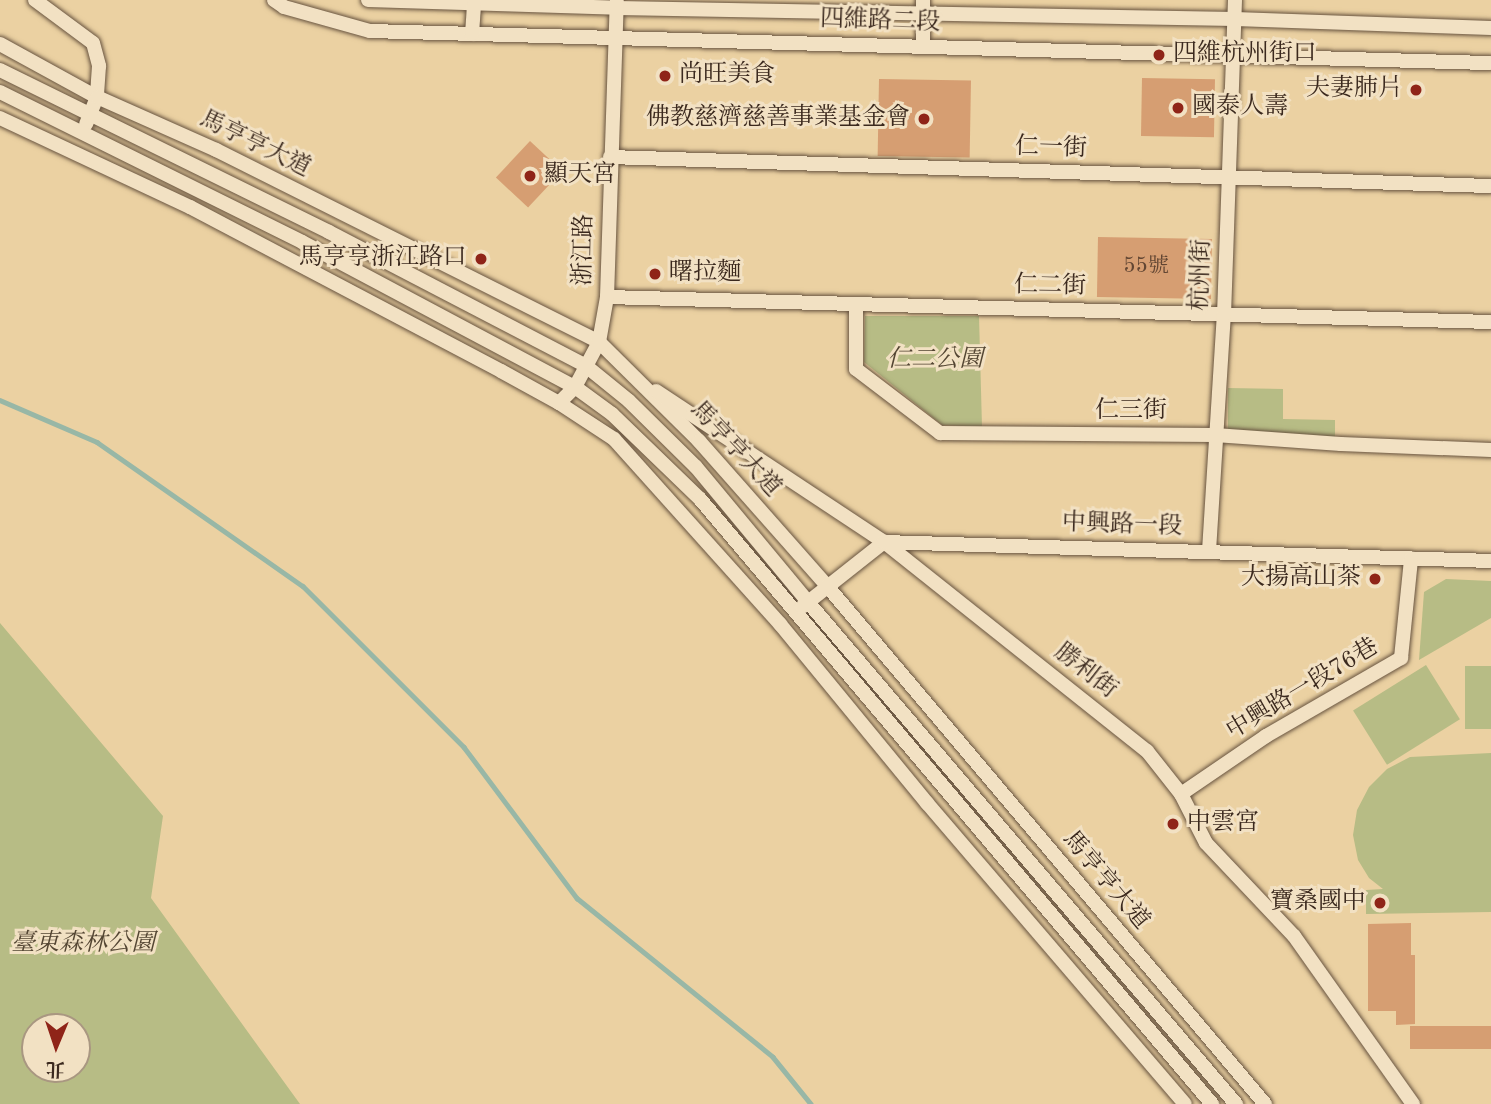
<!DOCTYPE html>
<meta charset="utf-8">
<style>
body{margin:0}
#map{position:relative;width:1491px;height:1104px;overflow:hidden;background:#ebd1a2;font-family:"Old Standard TT","Noto Serif TC",serif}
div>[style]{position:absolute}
.green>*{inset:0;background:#b7bc85;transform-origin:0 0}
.stream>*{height:4.5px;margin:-2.25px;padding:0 2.25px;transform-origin:2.25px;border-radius:2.25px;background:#98b7a6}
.building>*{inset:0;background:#d69e72;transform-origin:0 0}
.roads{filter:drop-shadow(0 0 2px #67533f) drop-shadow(0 0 2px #67533f)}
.minor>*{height:14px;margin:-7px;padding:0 7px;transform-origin:7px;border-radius:7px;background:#f2e1c3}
.dots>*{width:19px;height:19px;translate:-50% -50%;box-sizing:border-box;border:4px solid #f2e1c3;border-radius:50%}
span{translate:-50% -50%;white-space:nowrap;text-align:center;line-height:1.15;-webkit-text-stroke:6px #f2e1c3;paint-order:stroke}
.number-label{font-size:21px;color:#624633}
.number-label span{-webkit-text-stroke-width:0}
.street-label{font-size:24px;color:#3b291e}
.poi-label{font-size:24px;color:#3b291e}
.left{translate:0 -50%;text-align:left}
.right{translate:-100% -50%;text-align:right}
.park-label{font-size:24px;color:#544633;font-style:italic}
.north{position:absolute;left:21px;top:1013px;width:70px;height:70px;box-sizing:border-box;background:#f2e1c3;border:2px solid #a99781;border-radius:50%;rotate:182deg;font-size:19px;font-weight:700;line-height:28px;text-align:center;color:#3b291e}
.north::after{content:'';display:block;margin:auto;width:24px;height:32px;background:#8f2418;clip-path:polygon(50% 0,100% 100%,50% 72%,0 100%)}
</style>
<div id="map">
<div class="green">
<i style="clip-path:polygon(865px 316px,979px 316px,982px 427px,942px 425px,864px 362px)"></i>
<i style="clip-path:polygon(1228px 388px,1283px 389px,1283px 419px,1335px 420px,1335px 440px,1228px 438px)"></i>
<i style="clip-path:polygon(1446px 579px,1491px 581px,1491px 618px,1419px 660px,1424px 592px)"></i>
<i style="clip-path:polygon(evenodd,0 623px,163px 816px,151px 898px,300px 1104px,0 1104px,0 623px,35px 1027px,77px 1027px,77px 1069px,35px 1069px,35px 1027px)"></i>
<i style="left:1426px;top:665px;width:64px;height:86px;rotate:58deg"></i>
<i style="left:1491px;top:666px;width:63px;height:26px;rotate:90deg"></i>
<i style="clip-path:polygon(1491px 753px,1491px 912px,1366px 914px,1366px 890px,1383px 889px,1369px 878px,1358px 860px,1353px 835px,1357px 810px,1369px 787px,1387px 769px,1410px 757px)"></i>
</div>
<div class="stream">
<i style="left:0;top:400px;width:106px;rotate:23.4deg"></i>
<i style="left:97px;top:442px;width:251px;rotate:35deg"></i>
<i style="left:303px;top:586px;width:228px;rotate:45deg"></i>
<i style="left:464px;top:747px;width:189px;rotate:53.2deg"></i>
<i style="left:577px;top:898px;width:252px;rotate:39deg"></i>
<i style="left:773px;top:1057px;width:60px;rotate:51deg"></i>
</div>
<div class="building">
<i style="left:1142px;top:78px;width:73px;height:58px;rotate:1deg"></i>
<i style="left:879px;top:79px;width:92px;height:77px;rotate:1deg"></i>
<i style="left:530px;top:141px;width:44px;height:50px;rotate:43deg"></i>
<i style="left:1098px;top:237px;width:114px;height:60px;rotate:1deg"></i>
<i style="clip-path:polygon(1411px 923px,1411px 955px,1415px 955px,1415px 1024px,1396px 1025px,1396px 1011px,1368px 1011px,1368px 924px)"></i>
<i style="left:1491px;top:1026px;width:23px;height:81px;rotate:90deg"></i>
</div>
<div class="roads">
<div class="minor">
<i style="left:35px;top:0;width:72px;rotate:36.6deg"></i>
<i style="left:93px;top:43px;width:24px;rotate:75deg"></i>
<i style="left:99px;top:66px;width:31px;rotate:94deg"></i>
<i style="left:97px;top:97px;width:29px;rotate:112deg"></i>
<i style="left:274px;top:0;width:12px;rotate:35deg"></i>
<i style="left:284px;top:7px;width:89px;rotate:15.6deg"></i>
<i style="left:370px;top:31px;width:1121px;rotate:1.64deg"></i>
<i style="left:368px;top:0;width:249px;rotate:1.8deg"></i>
<i style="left:617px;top:8px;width:618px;rotate:1.02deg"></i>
<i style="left:1235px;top:19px;width:256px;rotate:2deg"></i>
<i style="left:923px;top:0;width:46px;rotate:90deg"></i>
<i style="left:472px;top:34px;width:30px;rotate:-86deg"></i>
<i style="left:0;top:44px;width:111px;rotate:28.7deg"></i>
<i style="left:97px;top:97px;width:130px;rotate:24deg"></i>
<i style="left:216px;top:150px;width:428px;rotate:26.6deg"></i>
<i style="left:599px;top:342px;width:141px;rotate:44.7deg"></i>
<i style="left:699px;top:441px;width:195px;rotate:48.5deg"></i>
<i style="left:828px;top:587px;width:677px;rotate:49.79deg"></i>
<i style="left:0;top:70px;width:367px;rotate:26.2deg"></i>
<i style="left:329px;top:232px;width:290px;rotate:27.5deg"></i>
<i style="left:586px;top:366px;width:55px;rotate:39.1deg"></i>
<i style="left:629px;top:401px;width:94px;rotate:44.6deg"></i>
<i style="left:696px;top:467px;width:175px;rotate:50.3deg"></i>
<i style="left:808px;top:602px;width:660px;rotate:49.55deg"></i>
<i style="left:0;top:92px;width:337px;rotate:26.4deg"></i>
<i style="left:302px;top:242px;width:309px;rotate:28deg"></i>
<i style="left:575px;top:387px;width:46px;rotate:36.1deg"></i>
<i style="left:612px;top:414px;width:122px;rotate:44deg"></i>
<i style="left:700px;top:499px;width:793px;rotate:49.76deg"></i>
<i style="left:0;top:118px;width:210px;rotate:25.1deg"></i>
<i style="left:190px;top:207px;width:352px;rotate:27.8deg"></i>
<i style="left:501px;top:371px;width:66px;rotate:28.9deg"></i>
<i style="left:559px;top:403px;width:66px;rotate:33.2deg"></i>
<i style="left:614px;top:439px;width:249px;rotate:48.1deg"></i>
<i style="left:780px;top:624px;width:232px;rotate:50.6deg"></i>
<i style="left:927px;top:803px;width:396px;rotate:49.4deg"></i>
<i style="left:610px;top:157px;width:881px;rotate:1.89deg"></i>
<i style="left:607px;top:297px;width:884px;rotate:1.62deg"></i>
<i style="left:856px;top:305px;width:64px;rotate:90deg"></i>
<i style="left:856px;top:369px;width:106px;rotate:37.3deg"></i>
<i style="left:940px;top:433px;width:275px;rotate:0.4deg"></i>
<i style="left:1215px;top:435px;width:126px;rotate:4.1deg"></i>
<i style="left:1341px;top:444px;width:150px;rotate:2.3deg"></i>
<i style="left:656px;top:391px;width:273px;rotate:33.5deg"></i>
<i style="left:884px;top:542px;width:336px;rotate:38.5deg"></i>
<i style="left:1147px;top:751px;width:55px;rotate:51.7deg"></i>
<i style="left:1181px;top:794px;width:55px;rotate:63deg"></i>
<i style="left:1206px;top:843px;width:128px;rotate:46.6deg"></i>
<i style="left:1294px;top:936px;width:206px;rotate:54.7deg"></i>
<i style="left:559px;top:403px;width:23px;rotate:-45deg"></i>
<i style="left:575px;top:387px;width:51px;rotate:-61.9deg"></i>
<i style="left:599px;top:342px;width:46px;rotate:-79.9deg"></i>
<i style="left:607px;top:297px;width:296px;rotate:-88.1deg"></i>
<i style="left:1209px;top:551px;width:236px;rotate:-86.4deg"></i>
<i style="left:1224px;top:315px;width:315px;rotate:-88deg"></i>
<i style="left:802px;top:607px;width:105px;rotate:-38.4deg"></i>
<i style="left:884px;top:542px;width:607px;rotate:1.79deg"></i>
<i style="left:1181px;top:794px;width:103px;rotate:-34.3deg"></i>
<i style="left:1266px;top:736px;width:156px;rotate:-30deg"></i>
<i style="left:1401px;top:658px;width:100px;rotate:-84.2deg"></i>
</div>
</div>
<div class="dots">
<i style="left:1159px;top:55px;background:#8f2418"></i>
<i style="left:665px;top:76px;background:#8f2418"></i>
<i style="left:1416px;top:90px;background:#8f2418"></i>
<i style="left:1178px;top:108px;background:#8f2418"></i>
<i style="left:924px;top:119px;background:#8f2418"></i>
<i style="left:530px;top:176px;background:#8f2418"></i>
<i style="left:481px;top:259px;background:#8f2418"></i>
<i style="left:655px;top:274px;background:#8f2418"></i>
<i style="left:1375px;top:579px;background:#8f2418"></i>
<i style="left:1173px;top:824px;background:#8f2418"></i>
<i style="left:1380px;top:903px;background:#8f2418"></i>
</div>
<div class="number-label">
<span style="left:1146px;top:267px">55號</span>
</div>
<div class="street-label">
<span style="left:880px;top:22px;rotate:2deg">四維路二段</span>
<span style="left:255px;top:145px;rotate:26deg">馬亨亨大道</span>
<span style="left:1051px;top:149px;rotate:2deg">仁一街</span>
<span style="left:585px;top:250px;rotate:-89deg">浙江路</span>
<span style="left:1202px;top:275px;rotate:-88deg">杭州街</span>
<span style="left:1050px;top:287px;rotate:1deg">仁二街</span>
<span style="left:1131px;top:412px">仁三街</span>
<span style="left:735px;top:450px;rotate:47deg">馬亨亨大道</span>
<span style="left:1122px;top:526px;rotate:2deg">中興路一段</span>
<span style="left:1085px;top:672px;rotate:38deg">勝利街</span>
<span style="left:1303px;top:690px;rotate:-31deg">中興路一段76巷</span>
<span style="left:1105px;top:881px;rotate:50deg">馬亨亨大道</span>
</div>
<div class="poi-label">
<span class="left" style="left:1173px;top:55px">四維杭州街口</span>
<span class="left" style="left:679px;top:76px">尚旺美食</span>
<span class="right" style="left:1402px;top:90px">夫妻肺片</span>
<span class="left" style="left:1192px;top:108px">國泰人壽</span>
<span class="right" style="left:910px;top:119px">佛教慈濟慈善事業基金會</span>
<span class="left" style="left:544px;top:176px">顯天宮</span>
<span class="right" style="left:467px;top:259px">馬亨亨浙江路口</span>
<span class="left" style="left:669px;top:274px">曙拉麵</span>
<span class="right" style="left:1361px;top:579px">大揚高山茶</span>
<span class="left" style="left:1187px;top:824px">中雲宮</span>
<span class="right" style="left:1366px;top:903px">寶桑國中</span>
</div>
<div class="park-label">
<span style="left:935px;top:361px">仁二公園</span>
<span style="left:83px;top:945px">臺東森林公園</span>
</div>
<div class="north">北</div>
</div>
